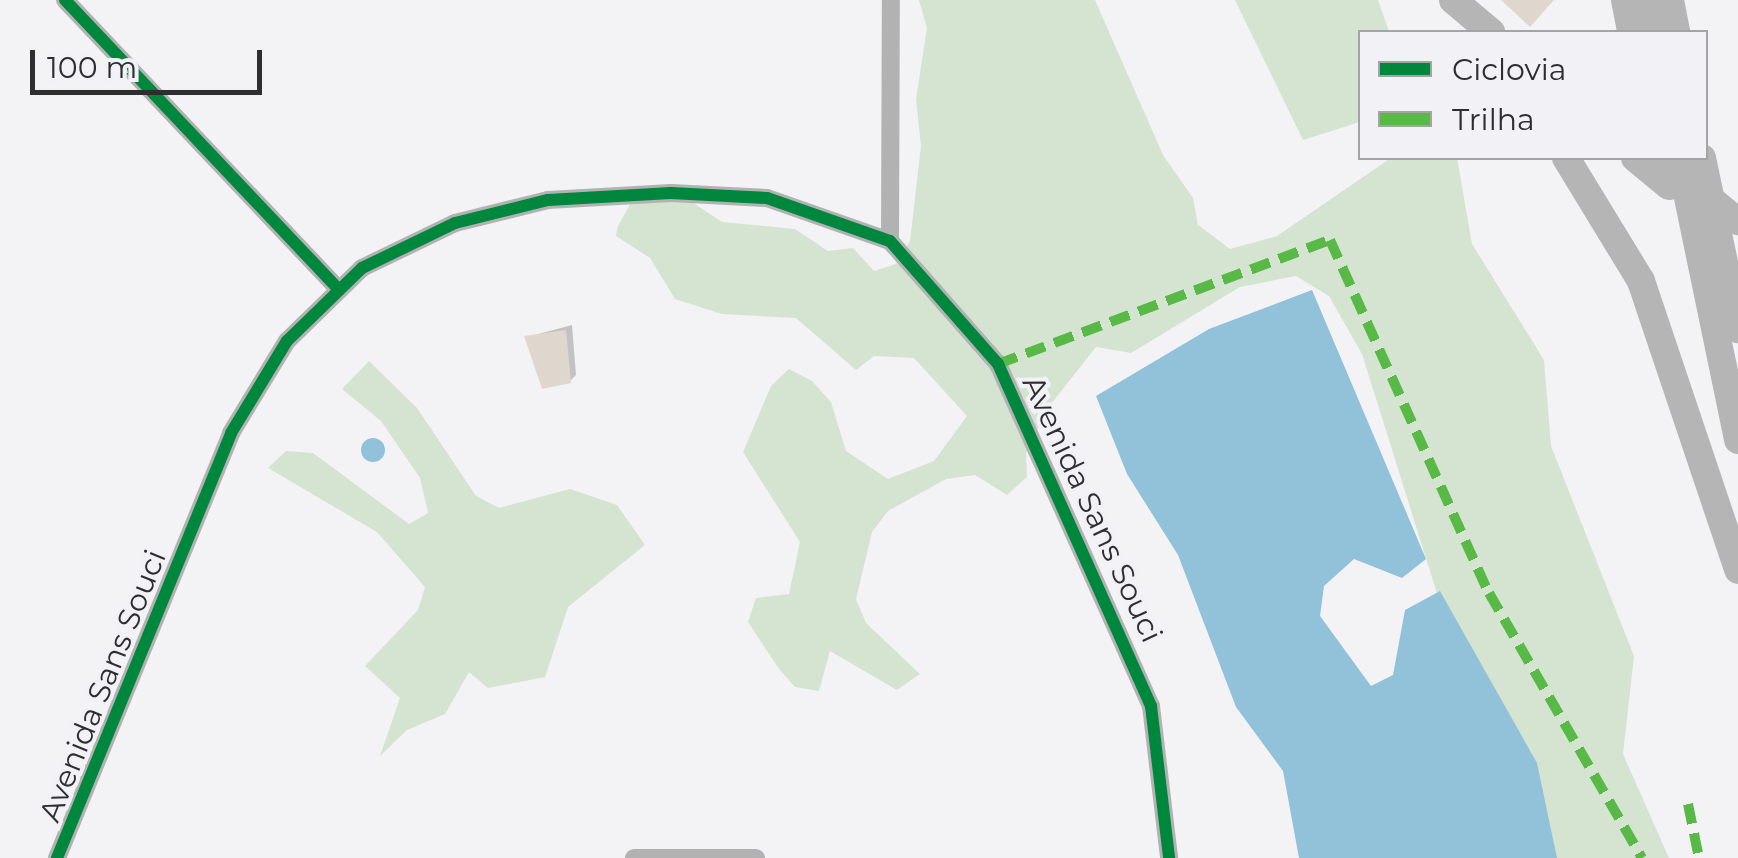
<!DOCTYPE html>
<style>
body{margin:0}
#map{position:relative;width:1738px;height:858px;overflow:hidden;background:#f3f3f5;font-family:Montserrat,sans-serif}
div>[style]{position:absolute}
.green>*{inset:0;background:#d5e3d1}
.water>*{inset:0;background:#92c1da}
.round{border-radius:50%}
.shadow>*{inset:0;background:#0003}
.building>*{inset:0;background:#dfd7ce}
.minor>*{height:18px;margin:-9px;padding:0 9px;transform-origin:9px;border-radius:9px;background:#b2b2b3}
.primary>*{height:28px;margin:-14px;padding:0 14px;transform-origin:14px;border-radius:14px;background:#b6b5b5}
.primary-bridge>*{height:28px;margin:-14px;padding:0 14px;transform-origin:14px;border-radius:14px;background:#b6b5b5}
.quiet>*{height:10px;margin-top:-5px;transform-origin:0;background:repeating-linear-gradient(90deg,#58b947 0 20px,transparent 0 30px)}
.cycleway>*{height:12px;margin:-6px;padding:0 6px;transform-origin:6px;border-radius:6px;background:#00873e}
span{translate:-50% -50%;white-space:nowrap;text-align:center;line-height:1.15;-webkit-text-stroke:8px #f2f2f6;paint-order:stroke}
.street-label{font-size:30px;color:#2e2e30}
.legend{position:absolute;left:1358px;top:30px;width:350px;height:130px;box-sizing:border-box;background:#f2f2f6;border:2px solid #a4a4a7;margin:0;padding:12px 18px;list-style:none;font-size:30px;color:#2e2e30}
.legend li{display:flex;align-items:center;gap:20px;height:50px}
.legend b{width:50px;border:2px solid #a4a4a7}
.scale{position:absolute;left:30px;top:50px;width:232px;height:45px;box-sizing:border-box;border:5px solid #2e2e30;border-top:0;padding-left:12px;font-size:30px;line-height:35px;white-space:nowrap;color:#2e2e30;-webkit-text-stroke:8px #f2f2f6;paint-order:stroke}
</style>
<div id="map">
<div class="green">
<i style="clip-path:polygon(919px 0,1095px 0,1163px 155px,1193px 198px,1198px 225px,1230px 249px,1277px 236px,1391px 158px,1457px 158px,1472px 244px,1544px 360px,1551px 446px,1634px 656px,1623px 754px,1669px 858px,1552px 858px,1492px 769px,1362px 354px,1329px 296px,1296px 276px,1240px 287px,1131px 353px,1096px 347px,1048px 408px,1026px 453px,1027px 477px,1007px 495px,975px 475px,946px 479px,888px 511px,872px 532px,856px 599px,866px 623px,920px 674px,897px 690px,830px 651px,819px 691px,795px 687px,779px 669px,748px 622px,756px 598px,789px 594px,800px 542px,743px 452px,771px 386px,789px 369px,812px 381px,831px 402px,846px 451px,888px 479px,934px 461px,967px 416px,914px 358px,874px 356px,856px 370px,796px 318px,722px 314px,675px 299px,650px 258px,616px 236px,618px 226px,632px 201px,680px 194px,722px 222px,795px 229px,828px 251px,853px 248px,874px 271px,896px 264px,910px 241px,921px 146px,916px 99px,927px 28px)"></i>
<i style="clip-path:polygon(1235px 0,1378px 0,1389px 32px,1360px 32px,1360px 122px,1303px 140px)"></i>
<i style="clip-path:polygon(369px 361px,417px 408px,476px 496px,499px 508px,570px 489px,617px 505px,645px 545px,568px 607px,545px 677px,488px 688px,469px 672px,445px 714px,407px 730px,380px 756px,400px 698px,365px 666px,418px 610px,425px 587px,377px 532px,268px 468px,286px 451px,313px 453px,409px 524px,428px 513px,420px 478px,381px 421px,342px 389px)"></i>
</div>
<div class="water">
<i style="clip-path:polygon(1312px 290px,1426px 559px,1402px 578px,1354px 559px,1324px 586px,1320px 616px,1371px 686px,1393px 675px,1405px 610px,1440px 591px,1537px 763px,1557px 858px,1299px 858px,1283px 771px,1236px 707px,1178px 555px,1127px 474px,1096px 396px,1209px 329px)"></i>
<i class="round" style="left:361px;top:438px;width:24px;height:24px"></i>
</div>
<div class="shadow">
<i style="clip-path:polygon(572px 325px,576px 375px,570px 381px,527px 337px)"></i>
</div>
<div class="building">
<i style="clip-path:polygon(1501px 0,1554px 0,1530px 27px)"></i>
<i style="clip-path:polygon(566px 330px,571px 383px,542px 389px,524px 336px)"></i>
</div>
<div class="minor">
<i style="left:65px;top:0;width:399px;rotate:46.6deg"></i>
<i style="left:890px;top:241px;width:241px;rotate:-89.8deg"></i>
<i style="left:57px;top:858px;width:459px;rotate:-67.7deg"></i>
<i style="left:231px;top:433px;width:108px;rotate:-58.7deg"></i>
<i style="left:287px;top:341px;width:105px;rotate:-44.2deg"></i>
<i style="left:362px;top:268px;width:103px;rotate:-25.8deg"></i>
<i style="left:455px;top:223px;width:96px;rotate:-13.9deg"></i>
<i style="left:548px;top:200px;width:123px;rotate:-3.3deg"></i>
<i style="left:671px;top:193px;width:96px;rotate:3deg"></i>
<i style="left:767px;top:198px;width:130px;rotate:19.3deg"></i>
<i style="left:890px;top:241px;width:164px;rotate:48.7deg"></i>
<i style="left:998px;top:364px;width:375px;rotate:65.9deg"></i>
<i style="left:1151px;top:706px;width:153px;rotate:83.2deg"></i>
<i style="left:634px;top:858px;width:122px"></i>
</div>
<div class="primary">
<i style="left:1453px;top:0;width:50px;rotate:40.1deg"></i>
<i style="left:1625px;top:0;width:33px;rotate:79deg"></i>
<i style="left:1649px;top:0;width:33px;rotate:79deg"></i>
<i style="left:1670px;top:0;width:33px;rotate:79deg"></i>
<i style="left:1566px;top:158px;width:144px;rotate:58.6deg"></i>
<i style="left:1641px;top:281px;width:305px;rotate:71.4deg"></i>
<i style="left:1635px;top:158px;width:44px;rotate:39.5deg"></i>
<i style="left:1702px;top:158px;width:175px;rotate:78.1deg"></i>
<i style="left:1681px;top:164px;width:282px;rotate:78.3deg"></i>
</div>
<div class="primary-bridge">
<i style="left:1661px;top:158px;width:99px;rotate:39.7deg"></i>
</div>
<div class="quiet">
<i style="left:998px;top:364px;width:354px;rotate:-20.5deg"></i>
<i style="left:1330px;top:240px;width:387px;rotate:65.8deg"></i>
<i style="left:1489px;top:593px;width:306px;rotate:60deg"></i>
<i style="left:1688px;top:804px;width:55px;rotate:78.5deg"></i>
</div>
<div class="cycleway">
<i style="left:65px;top:0;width:399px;rotate:46.6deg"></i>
<i style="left:57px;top:858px;width:459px;rotate:-67.7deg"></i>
<i style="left:231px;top:433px;width:108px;rotate:-58.7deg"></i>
<i style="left:287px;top:341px;width:105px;rotate:-44.2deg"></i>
<i style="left:362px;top:268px;width:103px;rotate:-25.8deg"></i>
<i style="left:455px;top:223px;width:96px;rotate:-13.9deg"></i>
<i style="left:548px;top:200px;width:123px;rotate:-3.3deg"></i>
<i style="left:671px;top:193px;width:96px;rotate:3deg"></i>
<i style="left:767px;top:198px;width:130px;rotate:19.3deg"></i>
<i style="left:890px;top:241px;width:164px;rotate:48.7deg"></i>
<i style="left:998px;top:364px;width:375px;rotate:65.9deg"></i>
<i style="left:1151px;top:706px;width:153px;rotate:83.2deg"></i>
</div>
<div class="street-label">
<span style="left:1092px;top:509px;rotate:65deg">Avenida Sans Souci</span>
<span style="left:103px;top:686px;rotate:-68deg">Avenida Sans Souci</span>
</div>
<ul class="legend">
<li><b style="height:12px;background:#00873e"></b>Ciclovia</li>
<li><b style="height:12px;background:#58b947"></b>Trilha</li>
</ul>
<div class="scale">100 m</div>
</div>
